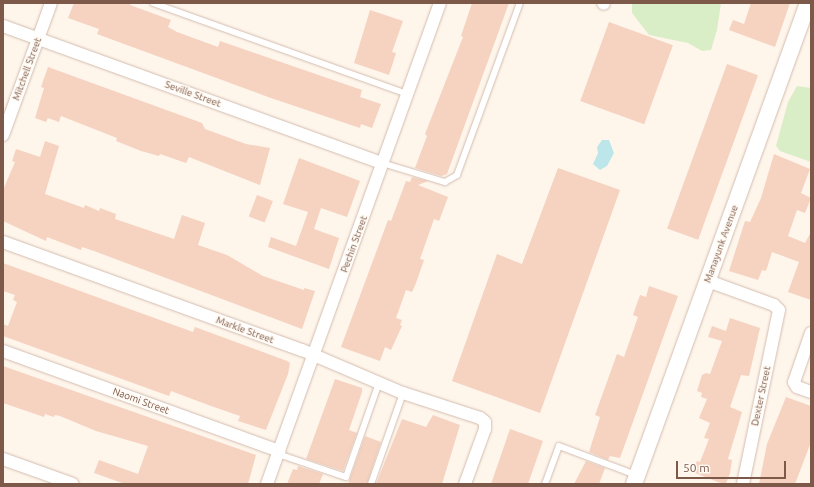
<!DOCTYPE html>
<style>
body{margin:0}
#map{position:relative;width:814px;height:487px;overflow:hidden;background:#fef5eb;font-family:Ubuntu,sans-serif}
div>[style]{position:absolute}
.green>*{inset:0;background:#d9eec7}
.water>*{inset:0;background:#bce6ea}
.building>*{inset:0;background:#f6d2c0;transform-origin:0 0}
.roads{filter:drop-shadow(0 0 1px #d3bcae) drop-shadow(0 0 1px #d3bcae)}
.lane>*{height:6px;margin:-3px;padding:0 3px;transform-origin:3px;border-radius:3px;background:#fff}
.street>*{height:12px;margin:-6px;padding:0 6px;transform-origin:6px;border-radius:6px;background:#fff}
.secondary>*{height:16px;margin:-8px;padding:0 8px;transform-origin:8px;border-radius:8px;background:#fff}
span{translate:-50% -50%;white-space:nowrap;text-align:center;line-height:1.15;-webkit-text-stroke:3px #fffaf3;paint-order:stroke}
.street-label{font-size:10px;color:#7d594a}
.frame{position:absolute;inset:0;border:4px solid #7d594a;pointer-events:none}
.scale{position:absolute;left:676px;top:461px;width:110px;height:18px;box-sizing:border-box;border:2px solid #7d594a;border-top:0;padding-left:5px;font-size:12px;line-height:14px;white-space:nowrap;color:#7d594a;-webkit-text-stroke:3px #fffaf3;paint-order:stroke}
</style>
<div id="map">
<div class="green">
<i style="clip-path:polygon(632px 3px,721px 3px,717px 30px,711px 50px,702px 51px,688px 43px,649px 35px,632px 13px)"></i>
<i style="clip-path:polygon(797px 86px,811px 88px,811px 162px,780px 151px,776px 146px,788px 102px)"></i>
</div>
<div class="water">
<i style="clip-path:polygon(602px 140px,609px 140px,614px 153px,607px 166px,600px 170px,593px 164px,598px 153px,597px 147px)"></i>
</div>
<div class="building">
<i style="clip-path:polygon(74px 3px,131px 3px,130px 5px,171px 20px,168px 27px,177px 32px,218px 47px,220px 41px,362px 90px,360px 97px,381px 104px,372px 128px,361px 124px,360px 128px,268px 97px,97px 34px,99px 29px,68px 18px)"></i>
<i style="clip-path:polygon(472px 3px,509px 3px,447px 174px,441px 176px,415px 168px,427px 136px,425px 134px,463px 37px,461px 36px)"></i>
<i style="clip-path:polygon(751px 3px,790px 3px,775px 47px,729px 30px,733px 20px,744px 24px)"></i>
<i style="clip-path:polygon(370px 10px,403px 21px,392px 52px,396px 53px,389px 75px,354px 63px)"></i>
<i style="left:609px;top:22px;width:68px;height:84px;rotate:20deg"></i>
<i style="left:727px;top:64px;width:33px;height:175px;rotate:20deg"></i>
<i style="clip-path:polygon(48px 67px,202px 123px,205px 129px,246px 144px,270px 148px,260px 185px,189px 157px,186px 163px,160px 154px,159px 156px,141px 151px,116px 141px,117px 138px,61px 116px,59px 122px,48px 118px,46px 122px,35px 118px,44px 88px,41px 87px)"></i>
<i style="clip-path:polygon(45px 141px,59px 146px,45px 194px,84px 208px,85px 205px,99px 211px,100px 208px,116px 214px,115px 219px,174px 239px,182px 215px,205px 223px,198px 245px,227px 255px,263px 276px,304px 290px,304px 288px,315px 291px,302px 329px,94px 251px,82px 247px,81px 250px,47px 237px,46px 241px,3px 221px,3px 190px,15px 162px,12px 161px,16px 149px,40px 157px)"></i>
<i style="clip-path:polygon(774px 154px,810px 169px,801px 193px,811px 198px,805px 213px,797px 210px,788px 236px,805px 243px,811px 232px,811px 300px,788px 292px,799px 262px,772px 252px,766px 271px,762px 270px,758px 280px,729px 271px,745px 221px,750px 222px,761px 198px)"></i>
<i style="clip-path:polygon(299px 158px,360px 181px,347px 217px,321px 208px,314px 229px,339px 238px,329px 269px,268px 247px,271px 237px,296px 246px,308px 212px,283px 204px)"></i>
<i style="clip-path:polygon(558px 168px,620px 190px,540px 413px,452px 381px,497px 254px,522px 264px)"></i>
<i style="clip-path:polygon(412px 177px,428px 181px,418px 185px,448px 197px,439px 221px,434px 219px,420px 259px,424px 260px,416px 283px,412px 292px,406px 290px,396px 318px,402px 320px,400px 325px,402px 326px,391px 350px,385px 347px,380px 361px,341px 347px,388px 220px,391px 221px,406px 181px,410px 182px)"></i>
<i style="left:257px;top:195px;width:17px;height:23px;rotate:21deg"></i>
<i style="clip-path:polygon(3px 263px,193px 332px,195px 327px,287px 361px,290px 363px,288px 374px,266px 430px,238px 421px,240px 416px,211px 406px,171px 391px,169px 396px,3px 336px,3px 324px,8px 326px,17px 302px,13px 300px,15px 295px,3px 291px)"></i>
<i style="clip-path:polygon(649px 286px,678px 296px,620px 458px,610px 456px,608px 460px,589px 452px,600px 417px,595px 415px,617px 354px,624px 357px,638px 317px,633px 315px,640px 295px,646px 297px)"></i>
<i style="clip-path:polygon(730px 318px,760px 328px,749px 376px,741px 375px,730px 407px,742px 412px,728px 459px,732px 460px,730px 473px,726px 484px,723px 484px,693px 472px,697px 461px,700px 462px,709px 439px,704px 438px,710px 423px,699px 418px,707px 399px,701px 397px,702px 393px,697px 391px,702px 375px,706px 373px,710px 374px,722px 341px,708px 337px,712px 326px,726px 331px)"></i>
<i style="clip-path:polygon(3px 366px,256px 455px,248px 484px,125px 484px,94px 473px,99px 460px,138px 474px,148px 446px,96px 431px,60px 416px,55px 415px,54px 417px,45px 414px,44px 417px,3px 403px)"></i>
<i style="clip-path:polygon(335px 379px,362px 388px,362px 392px,349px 430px,357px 433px,343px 471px,306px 459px)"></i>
<i style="clip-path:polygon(786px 397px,811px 406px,811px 442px,795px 484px,759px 484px,767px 444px)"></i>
<i style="clip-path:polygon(433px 415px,460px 425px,442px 484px,376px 484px,402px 419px,426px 427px)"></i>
<i style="clip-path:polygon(510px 429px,543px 441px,528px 484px,491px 484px)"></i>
<i style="clip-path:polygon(365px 436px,381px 442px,367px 484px,348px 484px)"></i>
<i style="clip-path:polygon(586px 461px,605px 468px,599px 484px,574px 484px)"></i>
<i style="clip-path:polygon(298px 466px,323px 474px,319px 484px,287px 484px,293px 469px,297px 470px)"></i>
</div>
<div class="roads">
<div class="lane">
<i style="left:153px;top:3px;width:270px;rotate:19.7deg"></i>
<i style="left:382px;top:163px;width:66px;rotate:16.8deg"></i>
<i style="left:445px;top:182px;width:14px;rotate:-30deg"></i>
<i style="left:457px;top:175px;width:183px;rotate:-69.9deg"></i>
<i style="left:278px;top:454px;width:72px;rotate:18.7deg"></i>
<i style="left:346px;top:477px;width:100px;rotate:-70.7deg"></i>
<i style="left:371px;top:484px;width:96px;rotate:-70.6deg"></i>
<i style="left:545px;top:484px;width:40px;rotate:-69.8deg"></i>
<i style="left:559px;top:446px;width:82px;rotate:20.6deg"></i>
</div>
<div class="street">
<i style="left:603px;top:3px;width:1px;rotate:45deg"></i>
<i style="left:3px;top:26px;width:403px;rotate:19.9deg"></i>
<i style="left:3px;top:135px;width:140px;rotate:-70deg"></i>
<i style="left:3px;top:242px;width:318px;rotate:19.9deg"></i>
<i style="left:302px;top:350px;width:110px;rotate:23.1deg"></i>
<i style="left:403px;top:393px;width:81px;rotate:18deg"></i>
<i style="left:480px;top:418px;width:6px;rotate:39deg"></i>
<i style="left:485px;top:422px;width:7px;rotate:90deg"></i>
<i style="left:485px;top:429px;width:59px;rotate:110deg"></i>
<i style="left:708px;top:281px;width:70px;rotate:20deg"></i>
<i style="left:774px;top:305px;width:7px;rotate:45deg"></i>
<i style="left:779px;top:310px;width:178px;rotate:101.7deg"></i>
<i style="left:811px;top:333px;width:52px;rotate:109.1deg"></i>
<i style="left:794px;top:382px;width:6px;rotate:59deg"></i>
<i style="left:797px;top:387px;width:15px;rotate:20deg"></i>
<i style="left:3px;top:351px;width:294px;rotate:19.9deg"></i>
<i style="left:3px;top:459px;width:74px;rotate:19.7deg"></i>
<i style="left:267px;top:484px;width:511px;rotate:-70.22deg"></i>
</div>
<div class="secondary">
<i style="left:634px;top:484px;width:512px;rotate:-70.11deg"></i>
</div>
</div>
<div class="street-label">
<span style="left:27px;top:69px;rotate:-70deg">Mitchell Street</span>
<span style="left:193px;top:94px;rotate:20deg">Seville Street</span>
<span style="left:354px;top:244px;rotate:-70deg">Pechin Street</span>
<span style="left:721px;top:244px;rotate:-70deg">Manayunk Avenue</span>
<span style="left:245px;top:330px;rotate:20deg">Markle Street</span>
<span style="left:761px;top:396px;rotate:-78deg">Dexter Street</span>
<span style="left:141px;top:401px;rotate:20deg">Naomi Street</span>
</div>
<div class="frame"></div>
<div class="scale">50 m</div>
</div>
